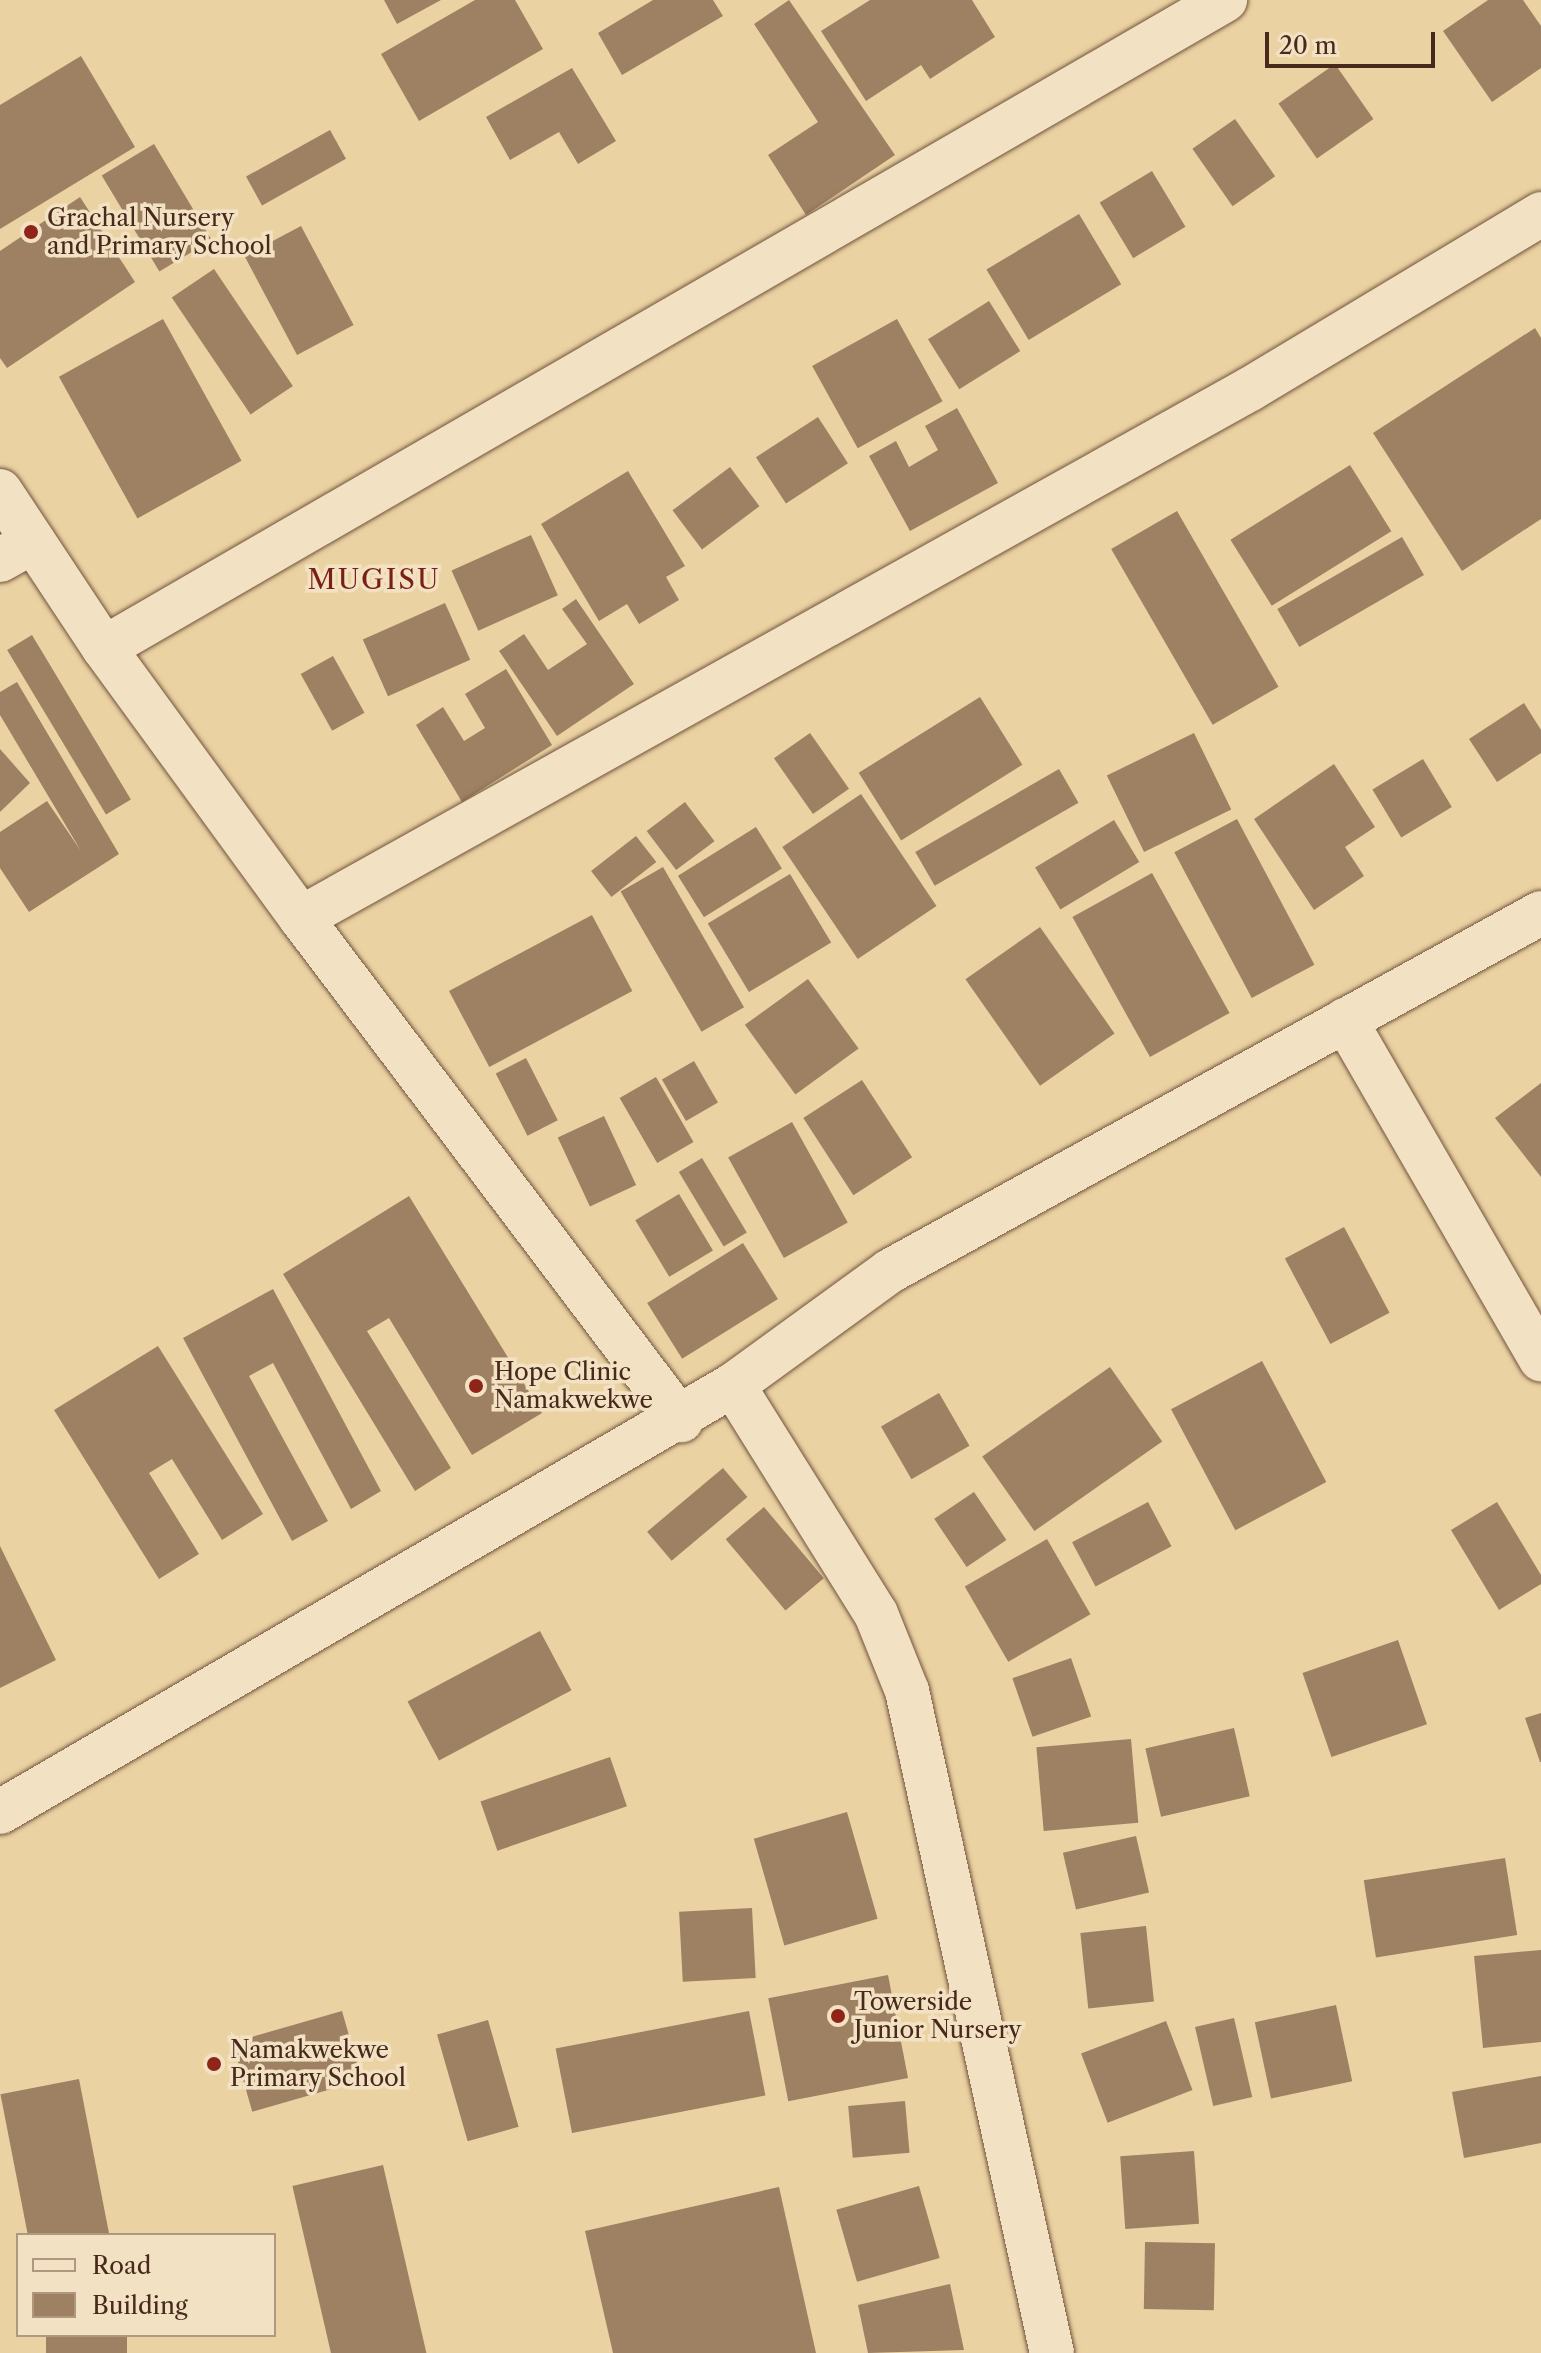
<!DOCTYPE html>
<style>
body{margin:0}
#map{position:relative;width:1541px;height:2353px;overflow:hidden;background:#ebd2a2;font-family:"Libre Caslon Text",serif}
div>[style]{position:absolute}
.building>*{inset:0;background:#9d8162;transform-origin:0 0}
.roads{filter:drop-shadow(0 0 2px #71543e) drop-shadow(0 0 2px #71543e)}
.minor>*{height:44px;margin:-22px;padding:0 22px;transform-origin:22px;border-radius:22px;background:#f2e2c3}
.dots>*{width:22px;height:22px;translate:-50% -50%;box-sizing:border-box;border:4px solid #f2e2c3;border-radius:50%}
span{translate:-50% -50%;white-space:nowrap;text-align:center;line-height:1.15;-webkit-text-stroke:7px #f2e2c3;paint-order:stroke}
.poi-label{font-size:24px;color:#482a1c}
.left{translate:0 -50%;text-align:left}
.quarter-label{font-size:28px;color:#7a1f14;letter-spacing:2px}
.legend{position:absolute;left:16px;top:2233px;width:260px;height:104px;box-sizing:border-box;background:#f2e2c3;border:2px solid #ae9880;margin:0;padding:10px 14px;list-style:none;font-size:24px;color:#482a1c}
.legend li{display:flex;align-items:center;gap:16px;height:40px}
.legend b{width:40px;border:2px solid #ae9880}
.scale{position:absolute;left:1265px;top:32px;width:170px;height:36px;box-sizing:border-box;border:4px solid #482a1c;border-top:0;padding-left:10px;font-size:24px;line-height:28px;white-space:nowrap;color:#482a1c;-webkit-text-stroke:6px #f2e2c3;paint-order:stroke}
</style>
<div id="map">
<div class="building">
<i style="clip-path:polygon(384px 0,441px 0,397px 24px)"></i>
<i style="clip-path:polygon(475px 0,515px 0,543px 49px,419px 121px,381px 54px)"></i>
<i style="clip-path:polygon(653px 0,713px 0,723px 16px,622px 75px,598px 33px)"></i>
<i style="clip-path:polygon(789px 0,895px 155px,806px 215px,768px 155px,818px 122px,754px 24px)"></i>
<i style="clip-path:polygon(870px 0,972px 0,995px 37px,930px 79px,921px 65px,866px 101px,821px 31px)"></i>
<i style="clip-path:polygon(1488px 0,1523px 0,1541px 26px,1541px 68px,1492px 102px,1443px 31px)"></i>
<i style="clip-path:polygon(81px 56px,135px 147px,0 229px,0 105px)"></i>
<i style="left:1335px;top:64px;width:67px;height:69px;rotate:55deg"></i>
<i style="clip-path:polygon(572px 68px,616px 141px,578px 164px,559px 132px,510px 160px,486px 117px)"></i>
<i style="left:1235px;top:119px;width:70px;height:52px;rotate:55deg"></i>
<i style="left:330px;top:130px;width:33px;height:96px;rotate:61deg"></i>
<i style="left:154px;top:144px;width:112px;height:61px;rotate:59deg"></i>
<i style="left:1152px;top:171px;width:65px;height:61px;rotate:59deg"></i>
<i style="clip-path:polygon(80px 197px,135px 282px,7px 368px,0 358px,0 251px)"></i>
<i style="left:1079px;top:214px;width:82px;height:108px;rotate:59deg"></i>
<i style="left:301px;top:226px;width:112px;height:64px;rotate:62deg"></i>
<i style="left:214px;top:269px;width:141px;height:51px;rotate:56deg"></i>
<i style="left:989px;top:301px;width:59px;height:72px;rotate:58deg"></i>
<i style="left:163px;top:319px;width:162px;height:119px;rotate:61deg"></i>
<i style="left:897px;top:319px;width:94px;height:97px;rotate:61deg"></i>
<i style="clip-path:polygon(1535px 328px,1541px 338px,1541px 519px,1462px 571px,1373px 433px)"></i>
<i style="clip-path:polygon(957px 408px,998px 483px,910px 531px,869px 456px,896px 441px,909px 467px,938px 450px,925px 426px)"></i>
<i style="left:818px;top:417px;width:55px;height:74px;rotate:57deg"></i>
<i style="left:1350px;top:465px;width:78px;height:141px;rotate:58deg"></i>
<i style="left:730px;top:467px;width:49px;height:72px;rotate:53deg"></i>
<i style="clip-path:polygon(628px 471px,685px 566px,666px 577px,679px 600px,639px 624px,627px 604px,599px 621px,541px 524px)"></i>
<i style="left:1177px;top:511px;width:203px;height:76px;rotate:60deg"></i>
<i style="left:531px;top:535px;width:66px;height:87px;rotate:66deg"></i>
<i style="left:1402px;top:537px;width:44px;height:144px;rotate:60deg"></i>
<i style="clip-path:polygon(576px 599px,634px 684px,557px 736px,499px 651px,524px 634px,548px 670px,587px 644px,562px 609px)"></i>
<i style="left:445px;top:603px;width:62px;height:90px;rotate:66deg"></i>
<i style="left:32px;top:635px;width:192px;height:29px;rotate:59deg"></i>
<i style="left:333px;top:656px;width:65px;height:37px;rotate:61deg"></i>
<i style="clip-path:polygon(506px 669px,552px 745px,462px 802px,416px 725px,443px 707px,464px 741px,485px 728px,465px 694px)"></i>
<i style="clip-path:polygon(17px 682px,119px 854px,29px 912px,0 868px,0 832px,47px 801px,81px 851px,0 715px,0 692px)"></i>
<i style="left:980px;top:697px;width:80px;height:143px;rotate:58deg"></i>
<i style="clip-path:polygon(1524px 703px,1541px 730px,1541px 753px,1497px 782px,1469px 739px)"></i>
<i style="left:810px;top:733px;width:68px;height:44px;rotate:55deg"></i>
<i style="left:1194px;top:733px;width:85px;height:97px;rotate:64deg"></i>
<i style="clip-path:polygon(0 749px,30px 783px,0 812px)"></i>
<i style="left:1423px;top:759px;width:56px;height:59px;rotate:59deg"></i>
<i style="clip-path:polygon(1334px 764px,1375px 827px,1345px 847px,1364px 876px,1314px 910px,1254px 819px)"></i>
<i style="left:1059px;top:769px;width:39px;height:166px;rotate:60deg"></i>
<i style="left:861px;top:794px;width:135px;height:95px;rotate:56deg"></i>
<i style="left:685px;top:802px;width:49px;height:48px;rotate:53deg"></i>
<i style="left:1237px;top:819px;width:165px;height:71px;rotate:62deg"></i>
<i style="left:1114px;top:820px;width:49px;height:92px;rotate:59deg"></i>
<i style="left:756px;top:827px;width:49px;height:92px;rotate:58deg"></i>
<i style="left:636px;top:836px;width:33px;height:57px;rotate:52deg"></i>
<i style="left:663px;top:867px;width:162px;height:49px;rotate:60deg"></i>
<i style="left:1152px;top:873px;width:160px;height:91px;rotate:61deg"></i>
<i style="left:790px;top:874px;width:80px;height:96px;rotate:59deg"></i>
<i style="left:592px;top:915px;width:86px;height:162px;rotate:62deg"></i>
<i style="left:1040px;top:927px;width:130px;height:91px;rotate:55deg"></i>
<i style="left:808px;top:979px;width:86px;height:78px;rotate:54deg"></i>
<i style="left:526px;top:1058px;width:70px;height:34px;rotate:63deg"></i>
<i style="left:694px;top:1061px;width:48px;height:37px;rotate:60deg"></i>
<i style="left:656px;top:1077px;width:75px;height:42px;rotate:60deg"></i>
<i style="left:862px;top:1080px;width:92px;height:70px;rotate:57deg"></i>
<i style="clip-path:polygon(1541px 1083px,1541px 1177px,1495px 1118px)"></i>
<i style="left:604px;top:1116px;width:76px;height:51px;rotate:65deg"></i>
<i style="left:792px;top:1122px;width:115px;height:73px;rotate:61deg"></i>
<i style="left:702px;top:1158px;width:87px;height:27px;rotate:59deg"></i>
<i style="left:679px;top:1194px;width:66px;height:51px;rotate:59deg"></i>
<i style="clip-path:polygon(409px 1196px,542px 1413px,472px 1455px,389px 1318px,367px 1331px,451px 1468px,415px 1491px,283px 1274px)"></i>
<i style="left:1344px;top:1227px;width:97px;height:67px;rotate:62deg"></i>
<i style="left:743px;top:1243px;width:66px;height:113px;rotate:58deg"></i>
<i style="clip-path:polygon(273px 1289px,381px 1491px,351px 1509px,273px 1363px,249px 1376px,328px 1521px,292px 1541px,183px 1338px)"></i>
<i style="clip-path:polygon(158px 1346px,263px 1514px,222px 1540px,172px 1459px,149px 1473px,199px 1554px,159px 1579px,54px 1410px)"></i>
<i style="left:1262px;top:1361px;width:137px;height:103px;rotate:62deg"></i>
<i style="left:1110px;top:1367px;width:91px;height:156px;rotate:55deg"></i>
<i style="left:939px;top:1393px;width:61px;height:67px;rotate:60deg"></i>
<i style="left:723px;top:1468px;width:38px;height:99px;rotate:50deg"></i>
<i style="left:974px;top:1492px;width:58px;height:48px;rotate:56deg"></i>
<i style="left:1148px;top:1502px;width:50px;height:86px;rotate:62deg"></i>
<i style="clip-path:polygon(1497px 1502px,1541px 1575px,1541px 1584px,1499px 1610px,1451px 1530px)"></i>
<i style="left:764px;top:1507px;width:93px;height:50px;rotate:50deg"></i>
<i style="left:1047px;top:1539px;width:87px;height:95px;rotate:60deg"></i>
<i style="clip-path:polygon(0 1546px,56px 1660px,0 1688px)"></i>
<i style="left:540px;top:1631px;width:67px;height:150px;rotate:62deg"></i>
<i style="left:1398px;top:1640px;width:89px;height:101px;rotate:71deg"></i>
<i style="left:1071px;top:1658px;width:62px;height:62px;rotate:71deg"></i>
<i style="clip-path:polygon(1541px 1713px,1541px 1762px,1540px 1762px,1525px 1718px)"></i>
<i style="left:1234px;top:1728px;width:70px;height:91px;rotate:77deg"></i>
<i style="left:1131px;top:1739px;width:84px;height:95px;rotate:85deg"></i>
<i style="left:610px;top:1757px;width:52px;height:137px;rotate:71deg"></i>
<i style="left:847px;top:1812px;width:111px;height:97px;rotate:74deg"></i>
<i style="left:1136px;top:1836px;width:58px;height:75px;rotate:77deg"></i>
<i style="left:1505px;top:1858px;width:78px;height:143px;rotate:81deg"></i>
<i style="left:752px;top:1908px;width:70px;height:73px;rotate:87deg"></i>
<i style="left:1146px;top:1926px;width:76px;height:66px;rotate:84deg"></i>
<i style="clip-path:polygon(1541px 1950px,1541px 2042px,1483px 2048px,1474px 1956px)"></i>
<i style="left:888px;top:1975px;width:105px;height:122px;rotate:79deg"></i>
<i style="left:1336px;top:2005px;width:78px;height:83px;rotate:78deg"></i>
<i style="left:342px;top:2011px;width:72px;height:114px;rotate:74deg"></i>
<i style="left:749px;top:2011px;width:86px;height:197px;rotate:79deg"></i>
<i style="left:1234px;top:2018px;width:81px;height:40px;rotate:77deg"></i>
<i style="left:488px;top:2020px;width:111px;height:53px;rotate:74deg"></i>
<i style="left:1166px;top:2021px;width:74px;height:91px;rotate:69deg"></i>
<i style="clip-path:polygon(1541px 2076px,1541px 2143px,1464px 2158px,1452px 2092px)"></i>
<i style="left:79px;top:2079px;width:159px;height:80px;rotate:79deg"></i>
<i style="left:905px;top:2101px;width:52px;height:57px;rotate:85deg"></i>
<i style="left:1194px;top:2151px;width:73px;height:74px;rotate:86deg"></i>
<i style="left:383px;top:2165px;width:193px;height:93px;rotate:77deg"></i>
<i style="left:919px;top:2186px;width:75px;height:86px;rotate:74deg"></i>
<i style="clip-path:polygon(779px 2187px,816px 2353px,613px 2353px,585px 2231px)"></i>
<i style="left:1145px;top:2242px;width:70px;height:67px;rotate:1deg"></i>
<i style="clip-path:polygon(950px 2284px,964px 2350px,868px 2353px,858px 2305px)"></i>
<i style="left:46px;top:2335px;width:81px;height:18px"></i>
</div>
<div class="roads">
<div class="minor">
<i style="left:0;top:491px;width:188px;rotate:56.5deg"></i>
<i style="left:104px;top:648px;width:334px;rotate:53.9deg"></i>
<i style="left:301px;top:918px;width:630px;rotate:52.88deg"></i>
<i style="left:0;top:560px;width:38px;rotate:-29deg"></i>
<i style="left:104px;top:648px;width:1295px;rotate:-30.03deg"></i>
<i style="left:301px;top:918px;width:1086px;rotate:-29.14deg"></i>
<i style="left:1250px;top:389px;width:340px;rotate:-31deg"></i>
<i style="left:1345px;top:1020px;width:392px;rotate:60deg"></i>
<i style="left:0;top:1812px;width:848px;rotate:-30.22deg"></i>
<i style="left:1052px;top:2353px;width:678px;rotate:-102.35deg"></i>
<i style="left:907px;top:1691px;width:83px;rotate:-111.9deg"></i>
<i style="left:876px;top:1614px;width:270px;rotate:-122deg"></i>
<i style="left:733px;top:1385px;width:194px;rotate:-36deg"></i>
<i style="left:890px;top:1271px;width:743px;rotate:-28.81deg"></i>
</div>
</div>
<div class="dots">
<i style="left:31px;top:232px;background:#8f2418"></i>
<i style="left:476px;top:1386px;background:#8f2418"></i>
<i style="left:838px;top:2016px;background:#8f2418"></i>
<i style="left:214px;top:2064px;background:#8f2418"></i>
</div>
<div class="poi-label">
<span class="left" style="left:47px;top:232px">Grachal Nursery<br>and Primary School</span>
<span class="left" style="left:494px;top:1386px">Hope Clinic<br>Namakwekwe</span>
<span class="left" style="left:854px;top:2016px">Towerside<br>Junior Nursery</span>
<span class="left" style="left:230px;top:2064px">Namakwekwe<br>Primary School</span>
</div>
<div class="quarter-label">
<span style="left:374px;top:579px">MUGISU</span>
</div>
<ul class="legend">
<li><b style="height:10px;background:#f2e2c3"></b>Road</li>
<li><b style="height:22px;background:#9d8162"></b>Building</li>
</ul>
<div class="scale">20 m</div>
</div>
